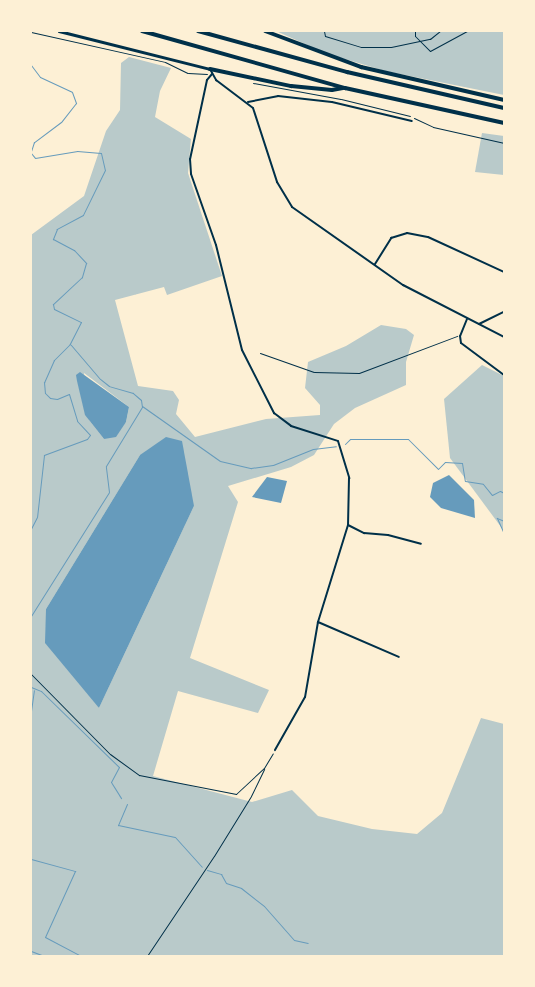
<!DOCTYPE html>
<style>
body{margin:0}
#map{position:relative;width:535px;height:987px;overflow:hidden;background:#fdf0d5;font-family:"Alegreya Sans",sans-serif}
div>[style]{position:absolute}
.green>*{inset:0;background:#b9caca}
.water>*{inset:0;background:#669bbc}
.stream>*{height:1px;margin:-0.5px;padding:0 0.5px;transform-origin:0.5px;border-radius:0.5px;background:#669bbc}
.path>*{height:1px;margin:-0.5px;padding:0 0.5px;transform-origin:0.5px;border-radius:0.5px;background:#003049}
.minor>*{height:2px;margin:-1px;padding:0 1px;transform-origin:1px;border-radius:1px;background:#003049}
.tertiary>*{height:2.5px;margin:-1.25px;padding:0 1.25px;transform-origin:1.25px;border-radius:1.25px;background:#003049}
.motorway>*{height:4px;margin:-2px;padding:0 2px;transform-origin:2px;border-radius:2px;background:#003049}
span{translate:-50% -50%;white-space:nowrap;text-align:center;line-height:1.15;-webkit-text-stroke:4px #fdf0d5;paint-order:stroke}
.frame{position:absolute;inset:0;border:32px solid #fdf0d5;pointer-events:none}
</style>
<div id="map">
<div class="green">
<i style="clip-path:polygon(276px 31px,504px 31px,504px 95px,385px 71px,325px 53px)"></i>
<i style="clip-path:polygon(evenodd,129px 57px,171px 68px,160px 91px,155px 117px,191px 139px,188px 173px,222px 276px,167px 295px,164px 287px,115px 300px,138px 386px,173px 391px,179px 400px,176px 414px,195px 437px,266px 419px,320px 415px,320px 405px,305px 388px,308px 362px,346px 346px,381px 325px,406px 329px,414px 335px,406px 362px,406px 385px,355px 408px,334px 424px,314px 455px,291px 467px,228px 486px,238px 502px,190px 658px,269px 690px,258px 713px,178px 691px,153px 776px,252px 802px,292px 790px,318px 816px,372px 829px,417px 834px,442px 813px,481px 718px,504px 724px,504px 956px,31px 956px,31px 235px,84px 196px,106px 131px,120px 110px,121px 63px,129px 57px,84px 373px,129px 407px,126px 422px,104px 439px,89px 420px,84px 373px,129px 57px,140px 455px,194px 506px,99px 708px,46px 609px,140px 455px)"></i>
<i style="clip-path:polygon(482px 133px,504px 136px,504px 175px,475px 172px)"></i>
<i style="clip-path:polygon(482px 365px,504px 376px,504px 531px,450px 458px,444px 399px)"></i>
</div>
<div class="water">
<i style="clip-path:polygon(80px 372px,129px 407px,126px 422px,116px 437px,104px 439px,85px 415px,77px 381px,76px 375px)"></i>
<i style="clip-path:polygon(166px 437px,182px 441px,194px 506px,99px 708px,45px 643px,46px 609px,140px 455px)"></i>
<i style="clip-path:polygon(449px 475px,474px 500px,475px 518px,441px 508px,430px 497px,433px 483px)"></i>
<i style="clip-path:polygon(267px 477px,287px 481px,281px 503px,252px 497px)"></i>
</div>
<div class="stream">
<i style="left:31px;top:65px;width:15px;rotate:53deg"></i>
<i style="left:40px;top:77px;width:35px;rotate:25deg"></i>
<i style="left:72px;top:92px;width:12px;rotate:70deg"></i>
<i style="left:76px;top:103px;width:24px;rotate:128deg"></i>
<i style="left:61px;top:122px;width:34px;rotate:143deg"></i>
<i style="left:34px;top:142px;width:9px;rotate:108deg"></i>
<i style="left:31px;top:153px;width:6px;rotate:51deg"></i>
<i style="left:35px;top:158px;width:43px;rotate:-9.5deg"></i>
<i style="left:77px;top:151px;width:24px;rotate:5deg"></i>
<i style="left:101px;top:153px;width:17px;rotate:77deg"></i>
<i style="left:105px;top:170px;width:50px;rotate:116.1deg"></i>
<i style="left:83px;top:215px;width:30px;rotate:152deg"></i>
<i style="left:57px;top:229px;width:11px;rotate:112deg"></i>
<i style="left:53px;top:239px;width:24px;rotate:28deg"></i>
<i style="left:74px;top:250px;width:18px;rotate:47deg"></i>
<i style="left:86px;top:263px;width:15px;rotate:106deg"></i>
<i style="left:82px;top:277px;width:40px;rotate:137deg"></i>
<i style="left:53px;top:304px;width:5px;rotate:79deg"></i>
<i style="left:54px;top:309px;width:30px;rotate:26deg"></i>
<i style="left:81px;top:322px;width:25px;rotate:117deg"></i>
<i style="left:70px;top:344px;width:23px;rotate:135deg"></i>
<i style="left:54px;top:360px;width:24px;rotate:114deg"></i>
<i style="left:44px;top:382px;width:11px;rotate:85deg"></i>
<i style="left:45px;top:393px;width:7px;rotate:45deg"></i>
<i style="left:50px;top:398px;width:7px;rotate:8deg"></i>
<i style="left:57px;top:399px;width:13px;rotate:-23deg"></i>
<i style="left:69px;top:394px;width:28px;rotate:73deg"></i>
<i style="left:77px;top:421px;width:19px;rotate:47deg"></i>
<i style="left:90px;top:435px;width:5px;rotate:127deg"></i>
<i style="left:87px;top:439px;width:46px;rotate:159.6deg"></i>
<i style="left:44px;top:455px;width:62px;rotate:96.4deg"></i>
<i style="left:37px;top:517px;width:13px;rotate:117deg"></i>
<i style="left:142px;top:406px;width:95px;rotate:35.2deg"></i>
<i style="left:220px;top:461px;width:32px;rotate:13deg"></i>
<i style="left:251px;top:468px;width:22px;rotate:-8deg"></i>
<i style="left:273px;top:465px;width:43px;rotate:-21.8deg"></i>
<i style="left:313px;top:449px;width:23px;rotate:-7deg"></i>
<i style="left:345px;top:444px;width:7px;rotate:-45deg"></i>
<i style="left:350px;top:439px;width:58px"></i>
<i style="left:408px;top:439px;width:42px;rotate:45deg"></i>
<i style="left:438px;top:469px;width:10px;rotate:-45deg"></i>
<i style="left:445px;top:462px;width:17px;rotate:3deg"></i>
<i style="left:462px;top:463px;width:18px;rotate:81deg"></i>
<i style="left:465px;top:481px;width:18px;rotate:9deg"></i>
<i style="left:483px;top:484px;width:14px;rotate:51deg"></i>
<i style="left:492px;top:495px;width:9px;rotate:-27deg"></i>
<i style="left:500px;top:491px;width:4px;rotate:27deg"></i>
<i style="left:504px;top:521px;width:8px;rotate:-157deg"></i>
<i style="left:497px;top:518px;width:17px;rotate:66deg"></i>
<i style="left:31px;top:616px;width:146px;rotate:-57.8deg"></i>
<i style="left:109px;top:492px;width:26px;rotate:-97deg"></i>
<i style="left:106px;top:466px;width:69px;rotate:-58.6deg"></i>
<i style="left:142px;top:407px;width:7px;rotate:-98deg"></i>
<i style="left:141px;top:400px;width:11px;rotate:-139deg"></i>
<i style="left:133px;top:393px;width:25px;rotate:-164deg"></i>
<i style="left:109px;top:386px;width:11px;rotate:-142deg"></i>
<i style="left:100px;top:379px;width:45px;rotate:-130.5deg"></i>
<i style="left:31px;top:687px;width:11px;rotate:22deg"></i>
<i style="left:41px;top:691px;width:109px;rotate:44.3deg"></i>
<i style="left:119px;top:767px;width:17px;rotate:118deg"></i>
<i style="left:111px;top:782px;width:19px;rotate:58deg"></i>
<i style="left:31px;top:711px;width:21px;rotate:-82deg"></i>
<i style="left:127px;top:804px;width:23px;rotate:113deg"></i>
<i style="left:118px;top:825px;width:58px;rotate:11.9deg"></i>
<i style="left:175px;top:837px;width:40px;rotate:48deg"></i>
<i style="left:31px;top:859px;width:46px;rotate:15.3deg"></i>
<i style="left:75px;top:871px;width:72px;rotate:114.4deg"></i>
<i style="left:45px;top:937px;width:41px;rotate:27.8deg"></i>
<i style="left:207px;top:870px;width:15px;rotate:16deg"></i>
<i style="left:221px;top:874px;width:10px;rotate:61deg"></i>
<i style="left:226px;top:883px;width:16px;rotate:18deg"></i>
<i style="left:241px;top:888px;width:29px;rotate:38deg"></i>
<i style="left:264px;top:906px;width:45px;rotate:48.6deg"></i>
<i style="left:294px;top:940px;width:14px;rotate:12deg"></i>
<i style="left:31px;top:951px;width:14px;rotate:21deg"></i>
</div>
<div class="path">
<i style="left:324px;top:31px;width:5px;rotate:79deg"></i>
<i style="left:325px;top:36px;width:38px;rotate:17deg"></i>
<i style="left:361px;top:47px;width:30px"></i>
<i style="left:391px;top:47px;width:40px;rotate:-12deg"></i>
<i style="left:430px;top:39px;width:13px;rotate:-39deg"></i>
<i style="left:415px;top:31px;width:5px;rotate:90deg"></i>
<i style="left:415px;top:36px;width:21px;rotate:45deg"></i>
<i style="left:430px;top:51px;width:42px;rotate:-28.4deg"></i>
<i style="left:31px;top:32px;width:137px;rotate:12.6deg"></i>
<i style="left:165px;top:62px;width:25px;rotate:26deg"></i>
<i style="left:188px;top:73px;width:19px;rotate:3deg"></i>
<i style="left:253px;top:83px;width:89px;rotate:10.3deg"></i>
<i style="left:341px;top:99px;width:71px;rotate:13.8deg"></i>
<i style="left:414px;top:118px;width:21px;rotate:25deg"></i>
<i style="left:433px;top:127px;width:73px;rotate:12.7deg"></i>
<i style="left:260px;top:353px;width:57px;rotate:19.4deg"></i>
<i style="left:314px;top:372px;width:45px;rotate:1.3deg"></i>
<i style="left:359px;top:373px;width:105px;rotate:-20.7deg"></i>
<i style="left:31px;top:674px;width:112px;rotate:45.4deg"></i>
<i style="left:110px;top:754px;width:36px;rotate:36deg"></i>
<i style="left:139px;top:775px;width:99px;rotate:11.1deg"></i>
<i style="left:236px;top:794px;width:38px;rotate:-43deg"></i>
<i style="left:264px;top:768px;width:17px;rotate:-59deg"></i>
<i style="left:147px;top:956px;width:120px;rotate:-56.2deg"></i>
<i style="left:214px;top:856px;width:70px;rotate:-58.3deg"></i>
<i style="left:251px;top:796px;width:30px;rotate:-64deg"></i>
</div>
<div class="minor">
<i style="left:210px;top:69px;width:13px;rotate:61deg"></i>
<i style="left:216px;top:80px;width:46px;rotate:37.1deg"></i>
<i style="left:253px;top:108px;width:78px;rotate:72deg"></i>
<i style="left:277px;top:182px;width:29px;rotate:59deg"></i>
<i style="left:292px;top:207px;width:136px;rotate:35.1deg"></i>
<i style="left:403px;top:285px;width:114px;rotate:27.2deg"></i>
<i style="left:212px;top:74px;width:8px;rotate:130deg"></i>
<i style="left:207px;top:80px;width:81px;rotate:102.1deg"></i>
<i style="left:190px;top:159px;width:15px;rotate:86deg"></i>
<i style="left:191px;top:174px;width:75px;rotate:70.6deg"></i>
<i style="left:216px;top:245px;width:108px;rotate:76.1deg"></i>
<i style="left:242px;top:350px;width:71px;rotate:63.1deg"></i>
<i style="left:274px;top:413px;width:21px;rotate:37deg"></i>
<i style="left:291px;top:426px;width:49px;rotate:17.7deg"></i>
<i style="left:338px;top:441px;width:39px;rotate:73deg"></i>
<i style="left:349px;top:478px;width:47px;rotate:91.2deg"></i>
<i style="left:348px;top:525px;width:102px;rotate:107.2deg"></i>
<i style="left:318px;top:622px;width:76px;rotate:99.8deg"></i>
<i style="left:305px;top:697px;width:61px;rotate:119.5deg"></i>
<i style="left:248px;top:102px;width:31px;rotate:-11deg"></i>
<i style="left:278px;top:96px;width:54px;rotate:6.3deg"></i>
<i style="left:332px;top:102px;width:82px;rotate:13.4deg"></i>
<i style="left:375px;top:264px;width:31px;rotate:-58deg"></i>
<i style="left:391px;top:238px;width:17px;rotate:-17deg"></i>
<i style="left:407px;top:233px;width:21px;rotate:11deg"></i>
<i style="left:428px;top:237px;width:84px;rotate:24.7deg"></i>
<i style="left:467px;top:319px;width:18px;rotate:112deg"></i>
<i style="left:460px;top:336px;width:7px;rotate:82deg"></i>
<i style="left:461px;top:343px;width:54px;rotate:36.7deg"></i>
<i style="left:479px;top:324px;width:28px;rotate:-26deg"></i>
<i style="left:348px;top:525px;width:18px;rotate:27deg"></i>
<i style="left:364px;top:533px;width:24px;rotate:5deg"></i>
<i style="left:388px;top:535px;width:34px;rotate:15deg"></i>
<i style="left:318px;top:622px;width:88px;rotate:23.4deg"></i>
</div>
<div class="tertiary">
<i style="left:59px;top:31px;width:156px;rotate:14.1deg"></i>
</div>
<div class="motorway">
<i style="left:142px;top:31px;width:211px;rotate:15.7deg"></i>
<i style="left:345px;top:88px;width:163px;rotate:12.4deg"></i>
<i style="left:198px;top:31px;width:155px;rotate:15.4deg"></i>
<i style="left:347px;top:72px;width:161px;rotate:12.9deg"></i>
<i style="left:265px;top:31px;width:103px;rotate:20.6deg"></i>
<i style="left:361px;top:67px;width:147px;rotate:13deg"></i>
<i style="left:210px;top:69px;width:83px;rotate:11.9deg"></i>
<i style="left:291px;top:86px;width:41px;rotate:5.6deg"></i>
<i style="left:332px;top:90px;width:11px;rotate:-10deg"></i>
</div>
<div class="frame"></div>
</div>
